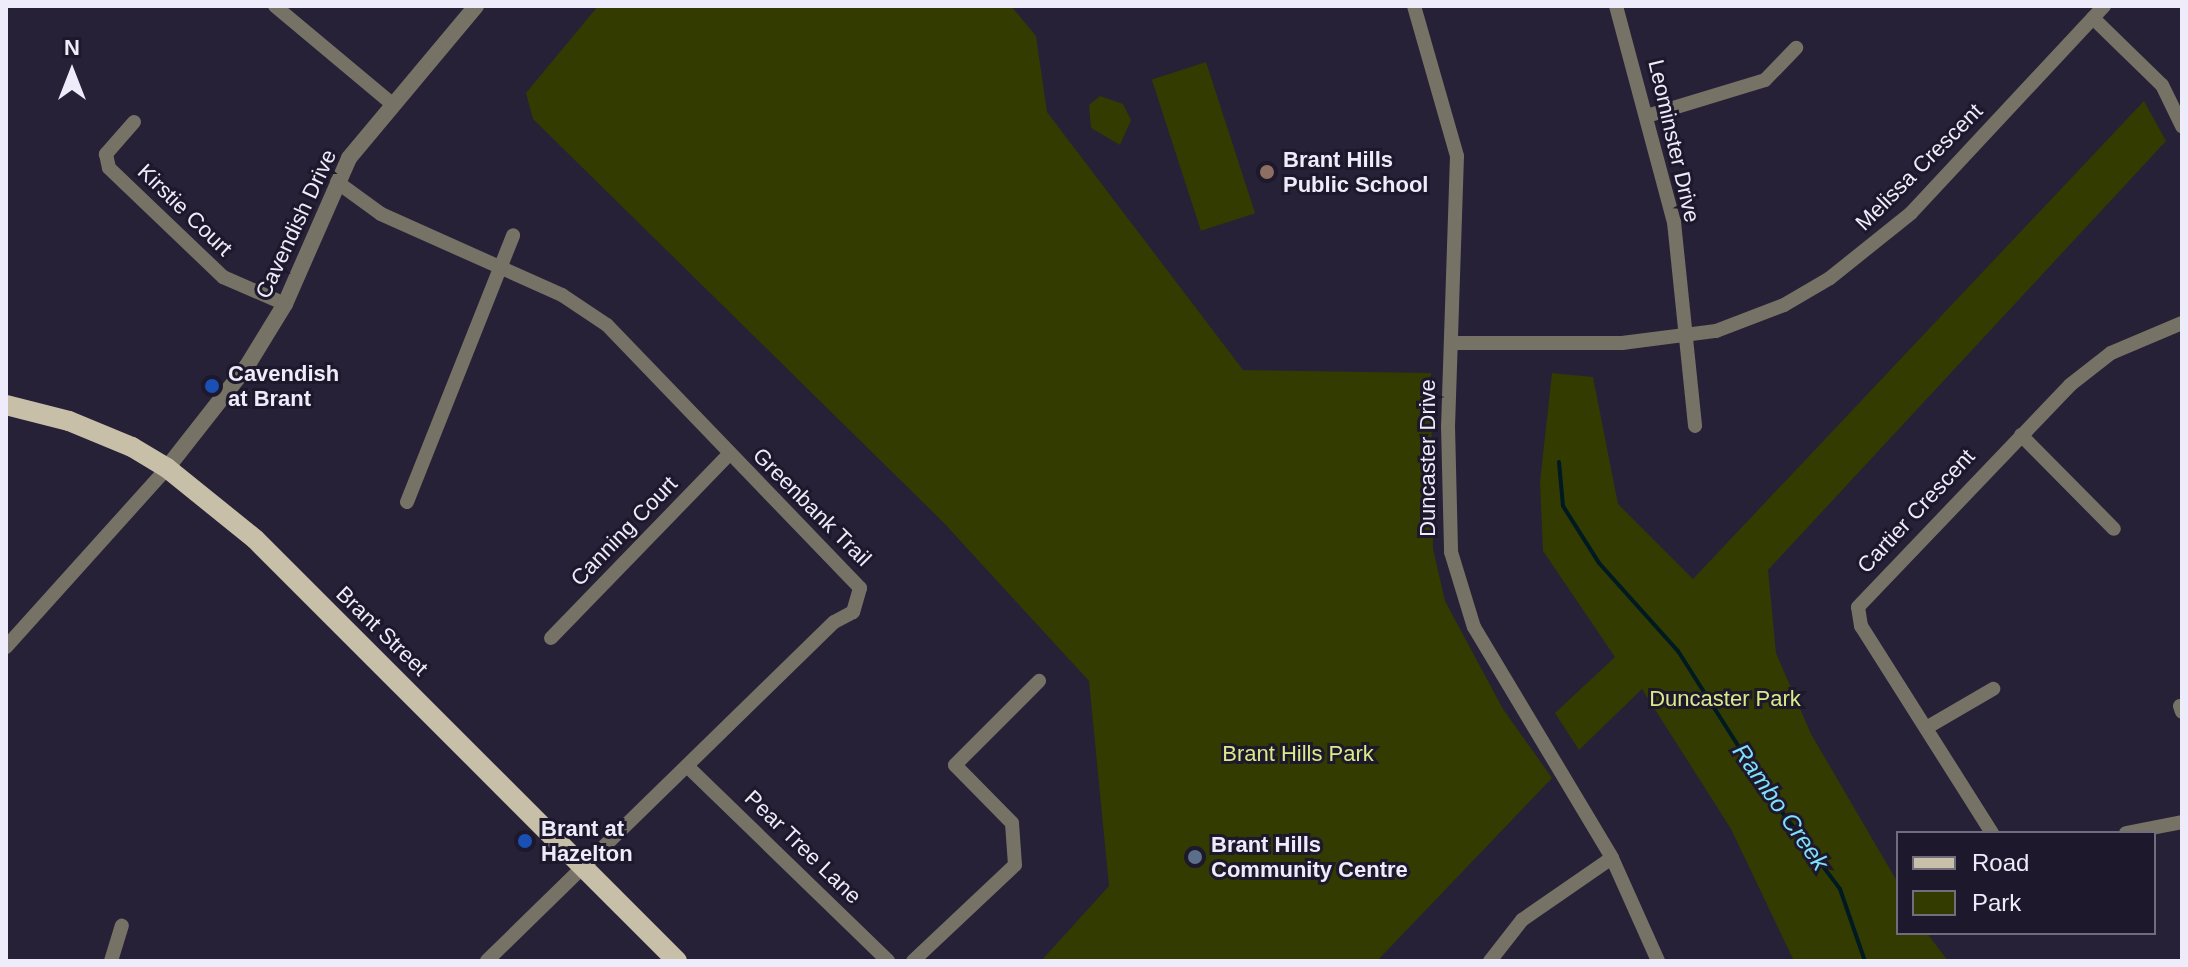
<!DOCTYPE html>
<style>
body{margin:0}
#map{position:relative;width:2188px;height:967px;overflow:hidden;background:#262136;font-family:Arial,sans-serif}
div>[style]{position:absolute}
.green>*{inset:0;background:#333b00;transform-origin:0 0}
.stream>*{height:4px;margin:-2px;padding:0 2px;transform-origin:2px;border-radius:2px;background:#001a22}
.minor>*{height:14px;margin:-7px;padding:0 7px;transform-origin:7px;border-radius:7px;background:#767266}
.tertiary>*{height:16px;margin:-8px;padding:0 8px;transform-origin:8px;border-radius:8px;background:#767266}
.primary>*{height:20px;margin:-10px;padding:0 10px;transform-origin:10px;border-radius:10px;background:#c8bfa8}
.dots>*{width:22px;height:22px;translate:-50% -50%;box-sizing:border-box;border:4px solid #1d182c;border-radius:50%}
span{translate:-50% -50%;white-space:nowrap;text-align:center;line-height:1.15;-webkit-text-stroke:6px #1d182c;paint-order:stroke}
.street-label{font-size:22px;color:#eeebfa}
.poi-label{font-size:22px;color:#eeebfa;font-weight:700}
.left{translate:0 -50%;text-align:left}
.park-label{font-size:22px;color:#d9eb88}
.water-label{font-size:24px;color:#7ee1fc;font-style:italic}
.frame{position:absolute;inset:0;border:8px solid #eeebfa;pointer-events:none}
.legend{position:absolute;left:1896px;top:831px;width:260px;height:104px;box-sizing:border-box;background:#1d182c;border:2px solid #716c7e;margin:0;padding:10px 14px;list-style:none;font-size:24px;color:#eeebfa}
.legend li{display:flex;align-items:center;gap:16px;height:40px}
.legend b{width:40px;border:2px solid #716c7e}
.north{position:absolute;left:32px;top:32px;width:80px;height:80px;-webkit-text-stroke:6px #1d182c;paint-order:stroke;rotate:0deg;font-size:22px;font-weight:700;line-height:32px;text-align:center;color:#eeebfa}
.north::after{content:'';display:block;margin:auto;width:28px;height:36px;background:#eeebfa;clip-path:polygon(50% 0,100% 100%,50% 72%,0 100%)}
</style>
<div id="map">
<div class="green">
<i style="clip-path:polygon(598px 6px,1011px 6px,1036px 36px,1047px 112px,1243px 370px,1431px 373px,1433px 549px,1445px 601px,1503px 709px,1552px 778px,1377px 961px,1041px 961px,1109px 886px,1089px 681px,943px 522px,533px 119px,526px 93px)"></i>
<i style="left:1206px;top:62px;width:159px;height:57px;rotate:72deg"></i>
<i style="clip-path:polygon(1100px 96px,1123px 104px,1131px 120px,1120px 145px,1091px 128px,1089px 105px)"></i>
<i style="clip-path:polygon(2144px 101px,2166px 141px,1768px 570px,1776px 653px,1811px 734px,1898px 883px,1898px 933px,1927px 933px,1948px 961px,1794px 961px,1731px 829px,1642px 689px,1579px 750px,1555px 713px,1615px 657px,1543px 551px,1540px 482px,1552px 373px,1593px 377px,1618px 504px,1693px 579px)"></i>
</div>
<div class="stream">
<i style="left:1559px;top:462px;width:44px;rotate:84.8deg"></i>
<i style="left:1563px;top:506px;width:67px;rotate:57.7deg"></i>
<i style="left:1599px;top:563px;width:118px;rotate:48.1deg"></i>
<i style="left:1678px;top:651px;width:172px;rotate:57.6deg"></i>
<i style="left:1770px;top:796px;width:116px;rotate:53deg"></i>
<i style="left:1840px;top:889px;width:76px;rotate:70.9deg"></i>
</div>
<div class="minor">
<i style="left:275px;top:6px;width:153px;rotate:39.9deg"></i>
<i style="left:1414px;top:6px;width:156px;rotate:74deg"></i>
<i style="left:1457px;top:156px;width:270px;rotate:91.9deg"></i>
<i style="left:1448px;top:426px;width:126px;rotate:88.6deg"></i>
<i style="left:1451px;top:552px;width:78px;rotate:73deg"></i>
<i style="left:1474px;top:627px;width:269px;rotate:59.1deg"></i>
<i style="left:1612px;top:858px;width:113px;rotate:65.9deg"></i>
<i style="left:1616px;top:6px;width:224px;rotate:75deg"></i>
<i style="left:1674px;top:222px;width:205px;rotate:84.1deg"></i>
<i style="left:2093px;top:18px;width:96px;rotate:44.2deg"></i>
<i style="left:2162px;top:85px;width:46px;rotate:64deg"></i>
<i style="left:1650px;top:115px;width:120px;rotate:-16.9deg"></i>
<i style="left:1765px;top:80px;width:45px;rotate:-45.9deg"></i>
<i style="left:134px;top:122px;width:43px;rotate:131.2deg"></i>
<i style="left:106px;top:154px;width:14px;rotate:78deg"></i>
<i style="left:109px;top:168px;width:158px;rotate:43.7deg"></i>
<i style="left:223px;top:277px;width:68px;rotate:23.5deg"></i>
<i style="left:337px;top:182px;width:54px;rotate:36deg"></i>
<i style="left:381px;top:214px;width:198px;rotate:24.1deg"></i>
<i style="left:562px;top:295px;width:54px;rotate:33.7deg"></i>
<i style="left:607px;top:325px;width:365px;rotate:46.1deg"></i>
<i style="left:860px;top:588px;width:25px;rotate:106deg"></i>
<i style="left:853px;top:612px;width:21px;rotate:152deg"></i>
<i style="left:834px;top:622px;width:485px;rotate:135.7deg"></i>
<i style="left:1451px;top:343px;width:171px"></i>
<i style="left:1622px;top:343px;width:95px;rotate:-7.3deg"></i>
<i style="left:1716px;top:331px;width:73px;rotate:-20.9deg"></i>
<i style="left:1784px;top:305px;width:53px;rotate:-30.4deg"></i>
<i style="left:1830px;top:278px;width:104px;rotate:-38.7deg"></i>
<i style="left:1911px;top:213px;width:283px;rotate:-47deg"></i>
<i style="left:2021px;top:435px;width:132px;rotate:45.3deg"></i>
<i style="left:407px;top:502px;width:287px;rotate:-68.3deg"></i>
<i style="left:551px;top:638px;width:256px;rotate:-45.9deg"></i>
<i style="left:6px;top:647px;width:241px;rotate:-48deg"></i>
<i style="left:2180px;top:706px;width:6px;rotate:72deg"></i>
<i style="left:1926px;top:728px;width:78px;rotate:-30.2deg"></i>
<i style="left:687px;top:766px;width:280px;rotate:44.1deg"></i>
<i style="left:1992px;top:833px;width:245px;rotate:-122.3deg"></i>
<i style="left:1861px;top:626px;width:19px;rotate:-99deg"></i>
<i style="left:1858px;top:607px;width:307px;rotate:-46.3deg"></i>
<i style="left:2070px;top:385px;width:52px;rotate:-38deg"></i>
<i style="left:2111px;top:353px;width:77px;rotate:-22.9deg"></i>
<i style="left:2126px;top:833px;width:57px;rotate:-11.1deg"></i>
<i style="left:111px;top:961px;width:37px;rotate:-73deg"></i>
<i style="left:913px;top:961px;width:140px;rotate:-43.3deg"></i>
<i style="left:1015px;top:865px;width:42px;rotate:-94.1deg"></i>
<i style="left:1012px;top:823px;width:81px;rotate:-134.5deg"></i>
<i style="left:955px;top:765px;width:119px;rotate:-45deg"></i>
<i style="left:1490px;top:961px;width:52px;rotate:-52deg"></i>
<i style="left:1522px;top:920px;width:109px;rotate:-34.6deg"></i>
</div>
<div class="tertiary">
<i style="left:167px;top:468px;width:130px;rotate:-51.9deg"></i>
<i style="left:247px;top:366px;width:73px;rotate:-58.5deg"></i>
<i style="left:285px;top:304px;width:159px;rotate:-66.3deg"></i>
<i style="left:349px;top:158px;width:198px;rotate:-50.1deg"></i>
</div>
<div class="primary">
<i style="left:6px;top:405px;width:65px;rotate:14.3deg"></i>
<i style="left:69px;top:421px;width:68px;rotate:22.4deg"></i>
<i style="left:132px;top:447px;width:41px;rotate:31deg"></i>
<i style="left:167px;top:468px;width:113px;rotate:38.9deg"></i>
<i style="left:255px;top:539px;width:597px;rotate:45deg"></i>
</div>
<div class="dots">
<i style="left:1267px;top:172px;background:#8d6e63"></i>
<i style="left:212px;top:386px;background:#1a4fb4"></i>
<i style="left:525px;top:841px;background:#1a4fb4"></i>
<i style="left:1195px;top:857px;background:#5c6f8a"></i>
</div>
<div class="street-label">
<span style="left:1674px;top:141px;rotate:77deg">Leominster Drive</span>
<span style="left:1919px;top:167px;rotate:-45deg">Melissa Crescent</span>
<span style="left:185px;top:210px;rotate:44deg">Kirstie Court</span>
<span style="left:296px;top:224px;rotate:-65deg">Cavendish Drive</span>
<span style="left:1428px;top:458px;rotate:-90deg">Duncaster Drive</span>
<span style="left:812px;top:507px;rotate:45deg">Greenbank Trail</span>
<span style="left:1916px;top:511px;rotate:-47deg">Cartier Crescent</span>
<span style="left:624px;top:531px;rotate:-46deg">Canning Court</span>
<span style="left:382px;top:631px;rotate:44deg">Brant Street</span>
<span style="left:803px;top:847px;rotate:44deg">Pear Tree Lane</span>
</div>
<div class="poi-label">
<span class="left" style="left:1283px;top:172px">Brant Hills<br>Public School</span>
<span class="left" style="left:228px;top:386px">Cavendish<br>at Brant</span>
<span class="left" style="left:541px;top:841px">Brant at<br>Hazelton</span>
<span class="left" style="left:1211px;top:857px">Brant Hills<br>Community Centre</span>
</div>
<div class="park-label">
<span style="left:1725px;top:699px">Duncaster Park</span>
<span style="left:1298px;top:754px">Brant Hills Park</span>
</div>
<div class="water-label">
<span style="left:1781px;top:807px;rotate:55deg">Rambo Creek</span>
</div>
<div class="frame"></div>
<ul class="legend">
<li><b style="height:10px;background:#c8bfa8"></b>Road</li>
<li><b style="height:22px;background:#333b00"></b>Park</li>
</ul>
<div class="north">N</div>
</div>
